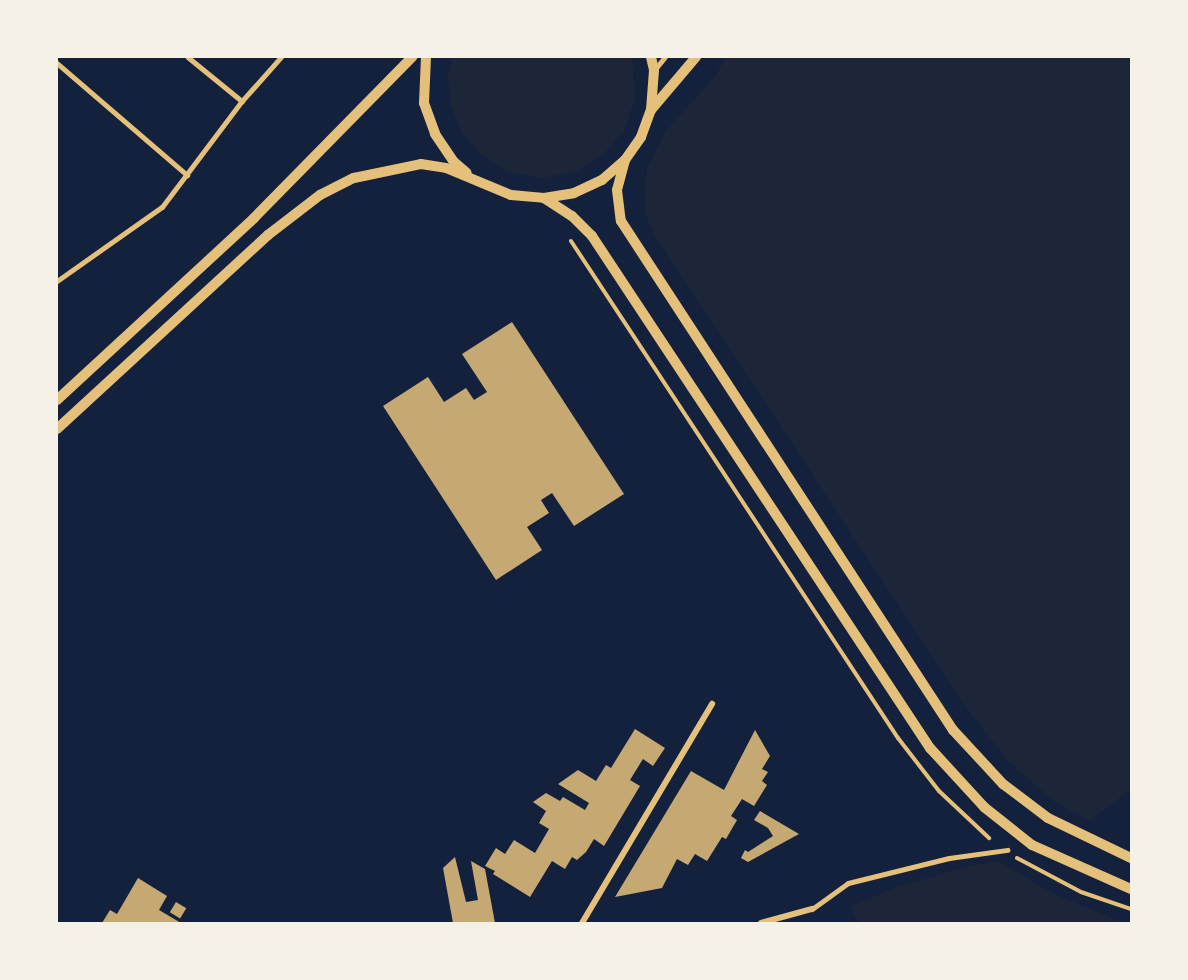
<!DOCTYPE html>
<style>
body{margin:0}
#map{position:relative;width:1188px;height:980px;overflow:hidden;background:#14213d;font-family:"Space Grotesk",sans-serif}
div>[style]{position:absolute}
.green>*{inset:0;background:#1d2539}
.building>*{inset:0;background:#c6a872;transform-origin:0 0}
.path>*{height:4px;margin:-2px;padding:0 2px;transform-origin:2px;border-radius:2px;background:#e5c07b}
.service>*{height:4.5px;margin:-2.25px;padding:0 2.25px;transform-origin:2.25px;border-radius:2.25px;background:#e5c07b}
.pedestrian>*{height:5px;margin:-2.5px;padding:0 2.5px;transform-origin:2.5px;border-radius:2.5px;background:#e5c07b}
.minor>*{height:6px;margin:-3px;padding:0 3px;transform-origin:3px;border-radius:3px;background:#e5c07b}
.tertiary>*{height:10px;margin:-5px;padding:0 5px;transform-origin:5px;border-radius:5px;background:#e5c07b}
span{translate:-50% -50%;white-space:nowrap;text-align:center;line-height:1.15;-webkit-text-stroke:4.5px #f6f1e7;paint-order:stroke}
.frame{position:absolute;inset:0;border:58px solid #f6f1e7;pointer-events:none}
</style>
<div id="map">
<div class="green">
<i style="clip-path:polygon(452px 57px,632px 57px,635px 99px,624px 130px,603px 155px,574px 172px,542px 178px,509px 172px,481px 155px,462px 133px,451px 105px,448px 76px)"></i>
<i style="clip-path:polygon(726px 57px,1131px 57px,1131px 789px,1090px 821px,1055px 802px,1009px 762px,965px 706px,654px 234px,644px 211px,647px 168px,666px 131px,716px 75px)"></i>
<i style="clip-path:polygon(1000px 862px,1054px 894px,1124px 923px,859px 923px,849px 907px,894px 888px,973px 865px)"></i>
</div>
<div class="building">
<i style="clip-path:polygon(512px 322px,624px 494px,574px 526px,552px 493px,541px 500px,549px 513px,527px 527px,542px 550px,496px 580px,383px 406px,428px 377px,444px 402px,466px 388px,474px 400px,487px 392px,462px 354px)"></i>
<i style="clip-path:polygon(635px 729px,665px 748px,653px 766px,643px 759px,630px 780px,640px 786px,604px 846px,594px 839px,586px 852px,577px 860px,572px 857px,565px 869px,552px 861px,530px 897px,493px 874px,495px 871px,485px 866px,496px 848px,505px 854px,514px 840px,535px 853px,549px 829px,539px 823px,546px 811px,533px 802px,546px 793px,560px 801px,563px 797px,585px 810px,589px 803px,558px 784px,578px 770px,596px 781px,606px 765px,611px 768px)"></i>
<i style="clip-path:polygon(755px 730px,770px 756px,762px 769px,768px 772px,762px 781px,767px 785px,754px 806px,742px 799px,731px 816px,737px 820px,726px 839px,722px 837px,707px 861px,695px 854px,688px 865px,677px 859px,662px 888px,615px 897px,691px 771px,724px 790px)"></i>
<i style="clip-path:polygon(760px 811px,799px 834px,748px 862px,741px 858px,745px 850px,748px 852px,773px 836px,768px 828px,754px 820px)"></i>
<i style="clip-path:polygon(455px 857px,466px 902px,478px 900px,471px 861px,485px 869px,495px 923px,453px 923px,443px 868px)"></i>
<i style="clip-path:polygon(138px 878px,167px 896px,159px 910px,181px 923px,102px 923px,110px 910px,117px 914px)"></i>
<i style="left:176px;top:902px;width:12px;height:12px;rotate:31deg"></i>
</div>
<div class="path">
<i style="left:571px;top:241px;width:595px;rotate:56.66deg"></i>
<i style="left:898px;top:738px;width:67px;rotate:52.3deg"></i>
<i style="left:939px;top:791px;width:69px;rotate:43.2deg"></i>
<i style="left:1017px;top:858px;width:72px;rotate:28deg"></i>
<i style="left:1081px;top:892px;width:53px;rotate:18.8deg"></i>
</div>
<div class="service">
<i style="left:188px;top:57px;width:70px;rotate:39.2deg"></i>
<i style="left:242px;top:101px;width:59px;rotate:-48.4deg"></i>
<i style="left:57px;top:63px;width:172px;rotate:40.7deg"></i>
<i style="left:656px;top:68px;width:14px;rotate:-51deg"></i>
<i style="left:57px;top:281px;width:128px;rotate:-35.2deg"></i>
<i style="left:162px;top:207px;width:133px;rotate:-53deg"></i>
</div>
<div class="pedestrian">
<i style="left:812px;top:909px;width:44px;rotate:-35.8deg"></i>
<i style="left:848px;top:883px;width:104px;rotate:-13.9deg"></i>
<i style="left:949px;top:858px;width:59px;rotate:-7.9deg"></i>
</div>
<div class="minor">
<i style="left:582px;top:923px;width:255px;rotate:-59.3deg"></i>
<i style="left:761px;top:923px;width:53px;rotate:-15.4deg"></i>
</div>
<div class="tertiary">
<i style="left:426px;top:57px;width:46px;rotate:92.5deg"></i>
<i style="left:424px;top:103px;width:33px;rotate:70deg"></i>
<i style="left:435px;top:134px;width:32px;rotate:56deg"></i>
<i style="left:453px;top:161px;width:18px;rotate:41deg"></i>
<i style="left:651px;top:110px;width:70px;rotate:-49.7deg"></i>
<i style="left:625px;top:160px;width:31px;rotate:105deg"></i>
<i style="left:617px;top:190px;width:31px;rotate:83deg"></i>
<i style="left:621px;top:221px;width:608px;rotate:56.89deg"></i>
<i style="left:953px;top:730px;width:74px;rotate:47.2deg"></i>
<i style="left:1003px;top:784px;width:56px;rotate:37.1deg"></i>
<i style="left:1048px;top:818px;width:92px;rotate:25.7deg"></i>
<i style="left:544px;top:198px;width:33px;rotate:33deg"></i>
<i style="left:572px;top:216px;width:28px;rotate:45deg"></i>
<i style="left:592px;top:236px;width:614px;rotate:56.57deg"></i>
<i style="left:930px;top:748px;width:80px;rotate:47.5deg"></i>
<i style="left:984px;top:807px;width:61px;rotate:38.4deg"></i>
<i style="left:1032px;top:845px;width:108px;rotate:24deg"></i>
<i style="left:57px;top:400px;width:268px;rotate:-42.7deg"></i>
<i style="left:254px;top:218px;width:226px;rotate:-45.5deg"></i>
<i style="left:57px;top:429px;width:287px;rotate:-42.6deg"></i>
<i style="left:268px;top:235px;width:66px;rotate:-37.6deg"></i>
<i style="left:320px;top:195px;width:38px;rotate:-27deg"></i>
<i style="left:354px;top:178px;width:68px;rotate:-11.8deg"></i>
<i style="left:421px;top:164px;width:25px;rotate:9deg"></i>
<i style="left:446px;top:168px;width:70px;rotate:22.6deg"></i>
<i style="left:511px;top:195px;width:33px;rotate:5deg"></i>
<i style="left:544px;top:198px;width:30px;rotate:-9deg"></i>
<i style="left:574px;top:193px;width:31px;rotate:-25deg"></i>
<i style="left:602px;top:180px;width:30px;rotate:-41deg"></i>
<i style="left:625px;top:160px;width:28px;rotate:-55deg"></i>
<i style="left:641px;top:137px;width:29px;rotate:-70deg"></i>
<i style="left:651px;top:110px;width:40px;rotate:-85.7deg"></i>
<i style="left:654px;top:70px;width:13px;rotate:-103deg"></i>
</div>
<div class="frame"></div>
</div>
